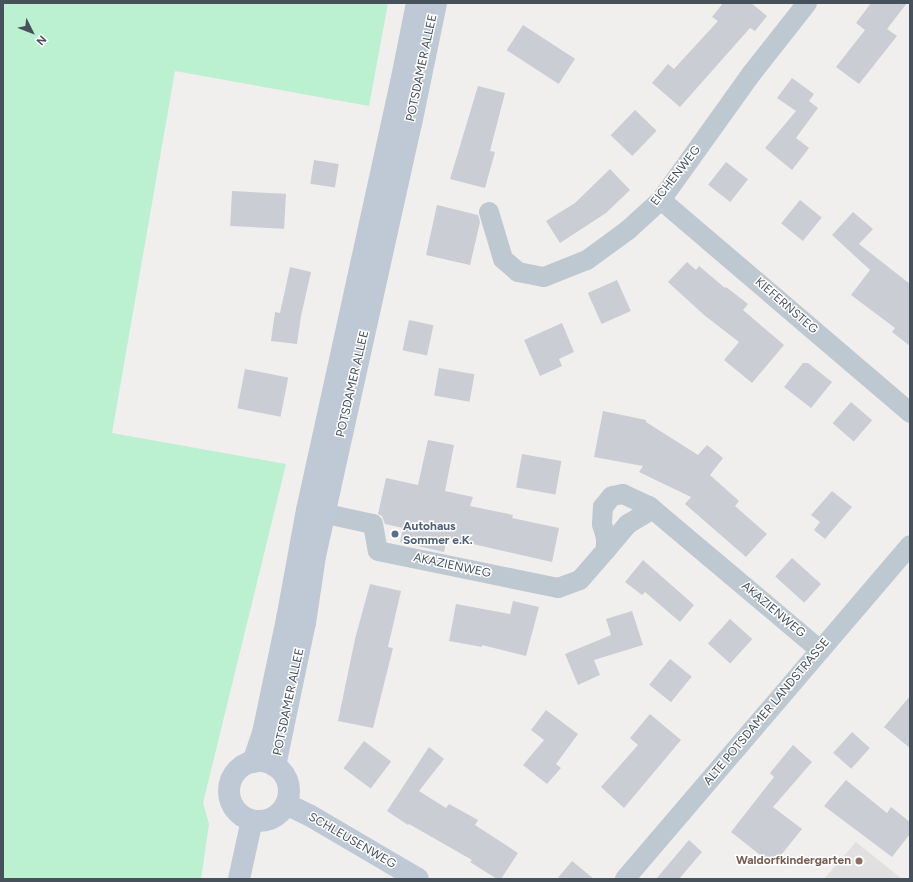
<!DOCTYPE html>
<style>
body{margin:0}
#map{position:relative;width:913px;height:882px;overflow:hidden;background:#f1eeee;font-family:Figtree,sans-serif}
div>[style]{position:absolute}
.education>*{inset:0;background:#e2dfe0}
.green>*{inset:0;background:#bbf0d0}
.building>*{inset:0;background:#cacdd3;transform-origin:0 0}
.street>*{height:20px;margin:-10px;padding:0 10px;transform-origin:10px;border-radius:10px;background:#bec8d0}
.secondary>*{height:22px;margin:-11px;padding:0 11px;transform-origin:11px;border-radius:11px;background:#bec9d5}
.secondary>.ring{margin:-11px;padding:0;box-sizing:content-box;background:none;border:22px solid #bec9d5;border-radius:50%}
.dots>*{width:11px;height:11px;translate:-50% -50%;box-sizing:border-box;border:2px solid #fff;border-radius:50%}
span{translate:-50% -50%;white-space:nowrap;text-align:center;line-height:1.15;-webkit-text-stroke:3px #fff;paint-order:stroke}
.street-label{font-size:12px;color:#46515c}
.service-label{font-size:12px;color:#4e5e75;font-weight:700}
.left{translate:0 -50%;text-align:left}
.education-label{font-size:12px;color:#785e54;font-weight:700}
.right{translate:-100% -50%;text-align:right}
.frame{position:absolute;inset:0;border:4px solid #46515c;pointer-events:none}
.north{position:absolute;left:12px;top:12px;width:40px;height:40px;-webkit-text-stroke:3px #fff;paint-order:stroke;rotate:132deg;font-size:11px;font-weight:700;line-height:16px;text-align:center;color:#46515c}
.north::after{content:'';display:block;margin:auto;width:14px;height:18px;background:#46515c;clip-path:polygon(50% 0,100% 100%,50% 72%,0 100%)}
</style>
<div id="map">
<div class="education">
<i style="clip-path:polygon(856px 842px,902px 879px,824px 879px)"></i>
</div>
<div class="green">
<i style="clip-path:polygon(3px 3px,388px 3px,369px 106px,175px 71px,112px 433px,286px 464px,203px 803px,209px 824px,201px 879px,3px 879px)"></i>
</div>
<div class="building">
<i style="clip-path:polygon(723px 3px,751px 3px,767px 16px,755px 31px,750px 28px,680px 107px,652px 83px,668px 64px,674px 69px,718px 21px,712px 17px)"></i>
<i style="clip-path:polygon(871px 3px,907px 3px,887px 29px,897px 36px,859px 84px,836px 67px,865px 30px,856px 23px)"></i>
<i style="left:523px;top:25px;width:62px;height:30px;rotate:33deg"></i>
<i style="clip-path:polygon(792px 78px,814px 94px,809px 101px,818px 108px,796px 138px,809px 148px,792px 170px,765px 148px,796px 111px,777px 98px)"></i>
<i style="clip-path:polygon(478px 86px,505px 93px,490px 151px,495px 152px,485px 188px,450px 179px)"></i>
<i style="left:635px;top:110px;width:30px;height:35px;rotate:44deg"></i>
<i style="left:314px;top:160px;width:25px;height:24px;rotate:9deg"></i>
<i style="left:726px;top:162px;width:28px;height:29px;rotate:38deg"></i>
<i style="clip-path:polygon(610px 169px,630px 190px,606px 213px,560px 243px,546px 221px,575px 203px)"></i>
<i style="left:232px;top:191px;width:54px;height:35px;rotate:3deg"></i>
<i style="left:800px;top:200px;width:28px;height:30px;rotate:39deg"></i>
<i style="clip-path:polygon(437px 205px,478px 215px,480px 222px,470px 265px,426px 255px)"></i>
<i style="clip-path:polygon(853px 212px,873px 229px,859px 244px,910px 284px,910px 346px,892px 332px,895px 328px,851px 295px,870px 270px,832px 235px)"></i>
<i style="clip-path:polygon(687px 262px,696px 270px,699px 266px,725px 288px,726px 287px,748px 304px,743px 310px,784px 345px,752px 383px,724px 360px,739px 342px,704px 315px,668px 282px)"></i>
<i style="clip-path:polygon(290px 267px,311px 272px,301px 316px,297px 344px,271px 341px,275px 312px,280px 313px)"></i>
<i style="left:617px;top:280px;width:34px;height:32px;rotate:66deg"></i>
<i style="left:409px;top:320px;width:25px;height:31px;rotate:12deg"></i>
<i style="clip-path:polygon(562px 323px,574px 352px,559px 359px,562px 366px,540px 376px,524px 340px)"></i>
<i style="clip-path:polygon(803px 363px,808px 363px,832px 382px,811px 408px,784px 387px)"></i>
<i style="left:439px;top:368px;width:36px;height:28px;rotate:10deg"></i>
<i style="left:245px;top:369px;width:44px;height:40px;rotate:11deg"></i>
<i style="left:851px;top:402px;width:28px;height:28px;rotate:41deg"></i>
<i style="clip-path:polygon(603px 411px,646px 420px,646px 422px,698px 455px,707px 445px,723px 458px,710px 475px,739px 501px,735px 506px,767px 534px,746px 557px,685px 504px,691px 497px,639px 472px,643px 466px,594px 457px)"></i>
<i style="clip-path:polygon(428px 440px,454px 445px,445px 491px,473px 497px,470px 506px,513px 515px,512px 518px,559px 528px,552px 562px,447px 538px,444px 552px,400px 542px,403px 528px,385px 524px,382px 516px,378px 514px,386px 478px,418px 485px)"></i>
<i style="left:522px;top:454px;width:40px;height:34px;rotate:10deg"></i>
<i style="clip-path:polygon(832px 491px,852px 507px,825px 539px,814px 530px,820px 522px,811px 515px)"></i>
<i style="left:792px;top:558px;width:39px;height:25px;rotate:42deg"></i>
<i style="clip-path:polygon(643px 560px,694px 605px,680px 622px,645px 592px,642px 595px,625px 582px)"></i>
<i style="clip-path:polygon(370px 584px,401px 591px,388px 647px,393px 648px,373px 728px,338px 721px,355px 639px)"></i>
<i style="clip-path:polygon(513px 601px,539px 607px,526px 656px,482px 645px,482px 647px,449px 641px,456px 604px,510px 614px)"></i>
<i style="clip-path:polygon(632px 611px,643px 645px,594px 660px,600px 675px,578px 685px,565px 654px,611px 635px,606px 619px)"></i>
<i style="left:730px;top:619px;width:30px;height:33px;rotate:42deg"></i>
<i style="left:670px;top:659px;width:28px;height:33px;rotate:39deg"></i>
<i style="clip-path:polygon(910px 696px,910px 748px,884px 727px)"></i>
<i style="clip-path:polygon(546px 710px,578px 734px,556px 764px,561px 768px,547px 784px,523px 765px,544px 740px,531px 730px)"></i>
<i style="clip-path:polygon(650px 714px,681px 740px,624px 808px,601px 787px,638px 745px,630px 738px)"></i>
<i style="left:852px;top:732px;width:24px;height:28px;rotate:42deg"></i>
<i style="left:364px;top:741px;width:34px;height:34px;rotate:37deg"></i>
<i style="clip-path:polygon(793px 745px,812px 762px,773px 807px,802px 829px,773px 865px,731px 832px,774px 777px,770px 773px)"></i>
<i style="clip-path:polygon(429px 747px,444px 759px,419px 791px,446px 808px,449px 804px,478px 820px,475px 825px,518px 853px,501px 879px,497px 879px,470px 862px,472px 860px,409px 824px,408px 825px,387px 811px)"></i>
<i style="clip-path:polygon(846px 780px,887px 813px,891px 807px,910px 822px,910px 834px,892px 857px,824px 806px)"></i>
<i style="clip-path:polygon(689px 840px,702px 852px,679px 879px,656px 879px)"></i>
<i style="clip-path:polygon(572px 861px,594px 879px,557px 879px)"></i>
</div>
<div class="street">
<i style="left:661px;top:200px;width:328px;rotate:40.5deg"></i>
<i style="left:489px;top:212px;width:49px;rotate:73.4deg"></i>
<i style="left:503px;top:259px;width:20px;rotate:41deg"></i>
<i style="left:518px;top:272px;width:26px;rotate:11deg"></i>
<i style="left:544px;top:277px;width:46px;rotate:-21.6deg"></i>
<i style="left:587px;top:260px;width:51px;rotate:-36.2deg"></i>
<i style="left:628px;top:230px;width:45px;rotate:-42.3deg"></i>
<i style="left:661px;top:200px;width:156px;rotate:-54.4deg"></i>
<i style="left:752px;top:73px;width:89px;rotate:-51.8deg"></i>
<i style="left:308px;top:510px;width:66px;rotate:12.2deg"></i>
<i style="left:373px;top:524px;width:27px;rotate:80deg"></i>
<i style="left:378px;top:551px;width:184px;rotate:11.6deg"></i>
<i style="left:558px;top:588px;width:23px;rotate:-20deg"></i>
<i style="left:580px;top:580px;width:40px;rotate:-49deg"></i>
<i style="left:606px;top:550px;width:12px;rotate:-90deg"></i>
<i style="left:606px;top:538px;width:15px;rotate:-106deg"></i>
<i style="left:602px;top:524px;width:17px;rotate:-87deg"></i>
<i style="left:603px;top:507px;width:14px;rotate:-51deg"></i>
<i style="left:612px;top:496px;width:11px;rotate:-10deg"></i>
<i style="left:623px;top:494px;width:29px;rotate:25deg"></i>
<i style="left:649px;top:506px;width:224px;rotate:40.1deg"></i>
<i style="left:606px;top:550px;width:34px;rotate:-50deg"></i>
<i style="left:628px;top:524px;width:29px;rotate:-31deg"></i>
<i style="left:625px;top:879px;width:439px;rotate:-49.5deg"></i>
</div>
<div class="secondary">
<i class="ring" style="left:229px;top:761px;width:38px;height:38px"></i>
<i style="left:253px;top:762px;width:31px;rotate:-71deg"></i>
<i style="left:263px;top:733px;width:116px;rotate:-78.1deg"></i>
<i style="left:287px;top:619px;width:111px;rotate:-79.6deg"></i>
<i style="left:307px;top:510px;width:437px;rotate:-77.6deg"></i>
<i style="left:401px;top:83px;width:82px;rotate:-78.7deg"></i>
<i style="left:275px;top:766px;width:146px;rotate:-78.2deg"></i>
<i style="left:305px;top:623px;width:68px;rotate:-81.5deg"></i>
<i style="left:315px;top:556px;width:443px;rotate:-77.5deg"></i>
<i style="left:411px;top:124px;width:124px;rotate:-78.3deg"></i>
<i style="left:286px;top:804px;width:25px;rotate:26deg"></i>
<i style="left:309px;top:815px;width:126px;rotate:30.4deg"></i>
<i style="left:239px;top:879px;width:60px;rotate:-77.6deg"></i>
</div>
<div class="dots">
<i style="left:395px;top:534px;background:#5c6f8a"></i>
<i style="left:859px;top:861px;background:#8d6e63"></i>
</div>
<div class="street-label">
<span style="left:422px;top:68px;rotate:-78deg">POTSDAMER ALLEE</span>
<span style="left:676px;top:176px;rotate:-52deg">EICHENWEG</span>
<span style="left:786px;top:306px;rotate:41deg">KIEFERNSTEG</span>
<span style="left:353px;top:384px;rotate:-77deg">POTSDAMER ALLEE</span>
<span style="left:452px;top:566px;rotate:12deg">AKAZIENWEG</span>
<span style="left:773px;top:610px;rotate:40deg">AKAZIENWEG</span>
<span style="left:289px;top:702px;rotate:-78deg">POTSDAMER ALLEE</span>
<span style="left:767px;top:712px;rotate:-50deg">ALTE POTSDAMER LANDSTRASSE</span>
<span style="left:352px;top:841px;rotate:30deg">SCHLEUSENWEG</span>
</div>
<div class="service-label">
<span class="left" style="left:403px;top:534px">Autohaus<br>Sommer e.K.</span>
</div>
<div class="education-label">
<span class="right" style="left:851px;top:861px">Waldorfkindergarten</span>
</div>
<div class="frame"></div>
<div class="north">N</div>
</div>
